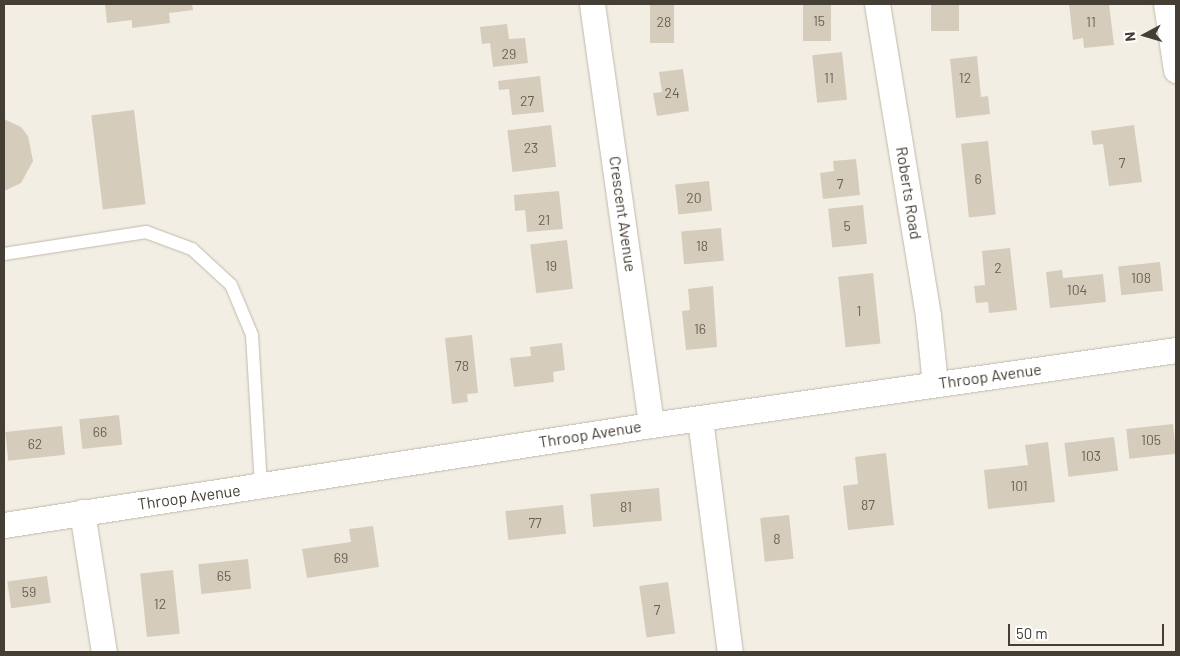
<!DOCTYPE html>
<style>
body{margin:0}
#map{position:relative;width:1180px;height:656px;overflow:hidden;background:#f2eee4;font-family:Barlow,sans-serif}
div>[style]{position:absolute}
.building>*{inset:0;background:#d6ccbc;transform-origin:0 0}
.roads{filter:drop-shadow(0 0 1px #c0b9a9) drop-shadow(0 0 1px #c0b9a9)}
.service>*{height:12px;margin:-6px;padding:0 6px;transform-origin:6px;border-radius:6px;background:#fff}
.minor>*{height:25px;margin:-12.5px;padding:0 12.5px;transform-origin:12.5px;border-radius:12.5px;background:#fff}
span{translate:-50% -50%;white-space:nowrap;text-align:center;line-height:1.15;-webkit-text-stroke:4px #fff;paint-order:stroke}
.number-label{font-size:14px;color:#686256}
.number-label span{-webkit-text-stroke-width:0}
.street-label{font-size:16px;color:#443e34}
.frame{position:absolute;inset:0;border:5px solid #443e34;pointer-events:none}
.north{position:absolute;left:1120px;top:10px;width:50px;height:50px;-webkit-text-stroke:4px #fff;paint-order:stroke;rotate:264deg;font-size:14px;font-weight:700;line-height:20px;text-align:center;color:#443e34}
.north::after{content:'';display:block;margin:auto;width:18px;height:22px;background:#443e34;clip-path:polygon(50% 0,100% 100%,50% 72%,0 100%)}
.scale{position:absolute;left:1008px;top:624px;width:156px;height:22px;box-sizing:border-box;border:2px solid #443e34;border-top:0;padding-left:6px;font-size:15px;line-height:18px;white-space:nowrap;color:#443e34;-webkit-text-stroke:4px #fff;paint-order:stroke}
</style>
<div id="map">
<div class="building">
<i style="clip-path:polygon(105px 4px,192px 4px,193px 10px,169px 13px,170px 23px,132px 28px,132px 20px,107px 23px)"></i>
<i style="left:650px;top:4px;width:24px;height:39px"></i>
<i style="left:803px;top:4px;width:28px;height:37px"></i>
<i style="left:931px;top:4px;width:28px;height:27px"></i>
<i style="clip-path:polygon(1069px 4px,1109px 4px,1114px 45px,1084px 48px,1083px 38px,1073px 40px)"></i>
<i style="clip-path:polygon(507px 24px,509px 39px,525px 38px,528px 63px,493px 67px,490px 43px,482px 44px,480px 27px)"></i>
<i style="left:842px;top:52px;width:48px;height:30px;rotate:84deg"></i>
<i style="clip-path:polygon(977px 56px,981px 97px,988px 96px,990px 114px,956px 118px,950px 59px)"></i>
<i style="clip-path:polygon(683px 69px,689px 111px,657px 116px,653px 93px,662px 92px,659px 72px)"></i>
<i style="clip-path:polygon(540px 76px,544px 112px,512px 115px,509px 89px,499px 90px,498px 81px)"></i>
<i style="left:134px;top:110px;width:95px;height:43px;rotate:83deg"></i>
<i style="clip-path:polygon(4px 119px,21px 127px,28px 136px,33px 161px,21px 183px,4px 191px)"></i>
<i style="left:551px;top:125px;width:42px;height:44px;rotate:83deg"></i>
<i style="clip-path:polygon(1134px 125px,1142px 182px,1109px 186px,1103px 144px,1093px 145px,1091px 131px)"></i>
<i style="left:988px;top:141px;width:74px;height:27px;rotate:84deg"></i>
<i style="clip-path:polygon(856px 159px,860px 195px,823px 199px,820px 173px,834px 171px,833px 161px)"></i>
<i style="left:709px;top:181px;width:30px;height:34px;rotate:84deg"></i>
<i style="clip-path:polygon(559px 191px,563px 229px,527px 232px,525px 210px,515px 211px,514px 195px)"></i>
<i style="left:863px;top:205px;width:39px;height:35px;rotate:84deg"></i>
<i style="left:721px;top:228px;width:33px;height:40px;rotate:85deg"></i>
<i style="left:567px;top:240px;width:49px;height:37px;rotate:83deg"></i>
<i style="clip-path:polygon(1010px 248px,1017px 310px,989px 313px,988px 302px,976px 303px,974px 286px,985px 285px,982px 251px)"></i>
<i style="left:1160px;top:262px;width:29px;height:42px;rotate:84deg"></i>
<i style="clip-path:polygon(1062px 270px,1063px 278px,1103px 274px,1106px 302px,1050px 308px,1046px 272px)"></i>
<i style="left:873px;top:273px;width:71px;height:35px;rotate:84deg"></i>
<i style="clip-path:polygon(713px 286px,717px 347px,686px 350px,682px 311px,690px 310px,688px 289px)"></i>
<i style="clip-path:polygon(472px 335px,478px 393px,467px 394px,468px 402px,452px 404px,445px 338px)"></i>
<i style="clip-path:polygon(562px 343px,565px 370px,553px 372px,554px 382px,514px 387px,510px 358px,531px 356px,530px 347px)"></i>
<i style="left:119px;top:415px;width:30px;height:40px;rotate:84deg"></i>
<i style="left:1173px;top:424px;width:30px;height:47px;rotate:84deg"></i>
<i style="left:62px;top:426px;width:29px;height:57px;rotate:84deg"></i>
<i style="left:1114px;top:437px;width:34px;height:50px;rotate:83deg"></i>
<i style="clip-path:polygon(1048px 442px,1055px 502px,988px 509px,984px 470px,1028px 465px,1025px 445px)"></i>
<i style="clip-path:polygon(886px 453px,894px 525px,848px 530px,843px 486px,858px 484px,855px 457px)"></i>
<i style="left:659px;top:488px;width:33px;height:69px;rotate:85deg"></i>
<i style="left:563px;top:505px;width:29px;height:58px;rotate:84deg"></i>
<i style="left:789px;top:515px;width:44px;height:29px;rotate:84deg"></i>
<i style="clip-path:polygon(373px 526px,379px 567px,307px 578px,302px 549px,351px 542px,349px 529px)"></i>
<i style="left:248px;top:559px;width:30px;height:50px;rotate:84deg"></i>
<i style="left:173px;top:570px;width:64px;height:33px;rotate:84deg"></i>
<i style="left:47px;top:576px;width:27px;height:40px;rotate:82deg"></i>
<i style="left:668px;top:582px;width:52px;height:29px;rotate:82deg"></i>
</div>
<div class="roads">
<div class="service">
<i style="left:4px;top:254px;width:144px;rotate:-8.8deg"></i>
<i style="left:146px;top:232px;width:49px;rotate:20.3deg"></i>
<i style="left:192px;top:249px;width:53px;rotate:42.7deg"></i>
<i style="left:231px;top:285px;width:54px;rotate:67.2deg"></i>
<i style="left:252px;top:335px;width:151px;rotate:86.6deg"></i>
</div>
<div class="minor">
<i style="left:592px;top:4px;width:425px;rotate:82deg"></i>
<i style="left:877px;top:4px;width:316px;rotate:80.7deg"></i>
<i style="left:928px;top:316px;width:68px;rotate:84.1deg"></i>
<i style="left:1166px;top:4px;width:67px;rotate:81.4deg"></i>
<i style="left:700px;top:419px;width:235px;rotate:82.7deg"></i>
<i style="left:82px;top:512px;width:142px;rotate:81.1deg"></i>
<i style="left:4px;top:525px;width:655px;rotate:-8.79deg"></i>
<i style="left:651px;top:425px;width:530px;rotate:-8.13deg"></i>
</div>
</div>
<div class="number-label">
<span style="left:819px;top:21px">15</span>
<span style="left:664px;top:22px">28</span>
<span style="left:1091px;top:22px">11</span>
<span style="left:509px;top:54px">29</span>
<span style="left:829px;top:78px">11</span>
<span style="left:965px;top:78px">12</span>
<span style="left:672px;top:93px">24</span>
<span style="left:527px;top:101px">27</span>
<span style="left:531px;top:148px">23</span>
<span style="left:1122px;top:163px">7</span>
<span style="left:978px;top:179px">6</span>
<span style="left:840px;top:184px">7</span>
<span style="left:694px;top:198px">20</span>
<span style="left:544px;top:220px">21</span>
<span style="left:847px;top:226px">5</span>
<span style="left:702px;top:246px">18</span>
<span style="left:551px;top:266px">19</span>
<span style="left:998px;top:268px">2</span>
<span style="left:1141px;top:278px">108</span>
<span style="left:1077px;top:290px">104</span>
<span style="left:859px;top:311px">1</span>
<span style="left:700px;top:329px">16</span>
<span style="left:462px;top:366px">78</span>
<span style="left:100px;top:432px">66</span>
<span style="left:1151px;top:440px">105</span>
<span style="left:35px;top:444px">62</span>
<span style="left:1091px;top:456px">103</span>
<span style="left:1019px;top:486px">101</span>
<span style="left:868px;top:505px">87</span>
<span style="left:626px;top:507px">81</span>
<span style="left:535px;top:523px">77</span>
<span style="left:777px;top:539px">8</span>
<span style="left:341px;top:558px">69</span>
<span style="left:224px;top:576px">65</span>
<span style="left:29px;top:592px">59</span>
<span style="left:160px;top:604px">12</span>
<span style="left:657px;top:610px">7</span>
</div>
<div class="street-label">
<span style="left:909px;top:193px;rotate:81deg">Roberts Road</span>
<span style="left:623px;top:214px;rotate:82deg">Crescent Avenue</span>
<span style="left:990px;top:376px;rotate:-8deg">Throop Avenue</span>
<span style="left:590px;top:434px;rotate:-9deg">Throop Avenue</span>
<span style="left:189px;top:497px;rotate:-8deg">Throop Avenue</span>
</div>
<div class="frame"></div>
<div class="north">N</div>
<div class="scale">50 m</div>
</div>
